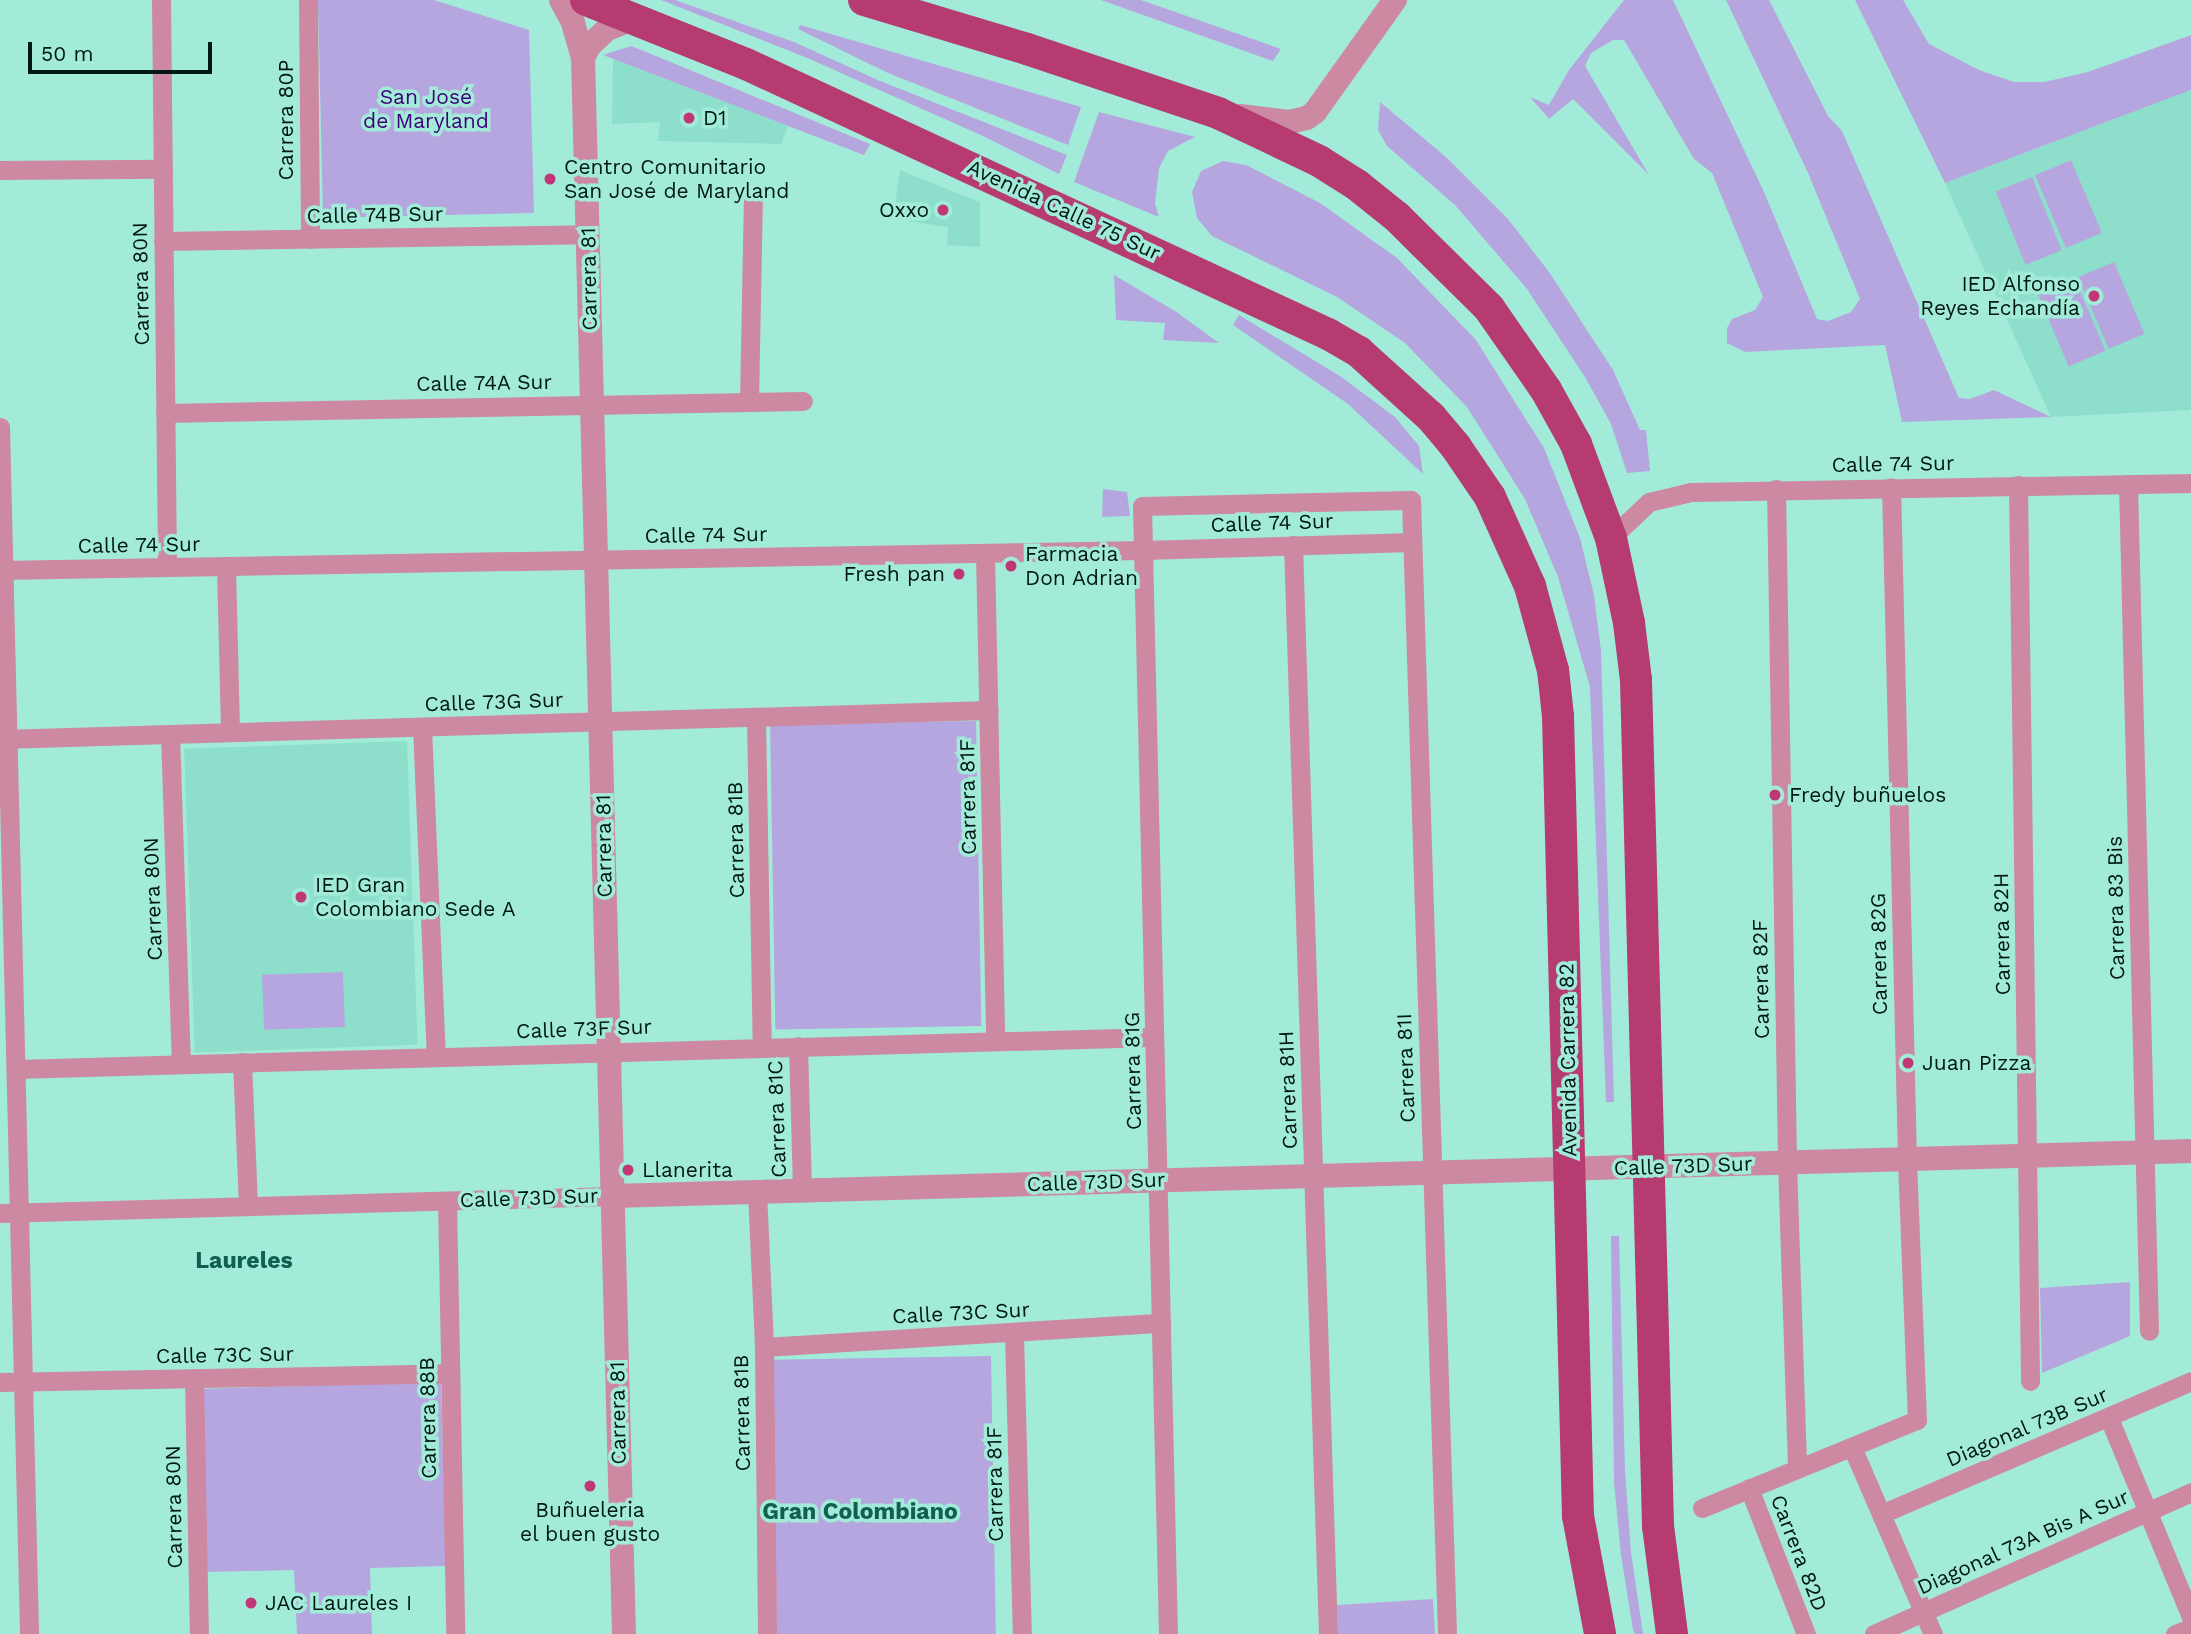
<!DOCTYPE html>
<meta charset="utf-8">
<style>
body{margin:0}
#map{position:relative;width:2191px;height:1634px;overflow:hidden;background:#a3ebd9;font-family:"Work Sans",sans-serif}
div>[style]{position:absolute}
.built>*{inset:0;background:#8ddfcb;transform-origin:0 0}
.green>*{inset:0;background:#b6a6e0;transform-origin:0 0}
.minor>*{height:19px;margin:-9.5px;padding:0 9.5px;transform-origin:9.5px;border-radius:9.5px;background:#cd89a1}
.tertiary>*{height:24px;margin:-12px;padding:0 12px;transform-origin:12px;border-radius:12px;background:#cd89a1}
.primary>*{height:32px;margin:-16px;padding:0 16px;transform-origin:16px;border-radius:16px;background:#b53b71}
.dots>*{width:19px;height:19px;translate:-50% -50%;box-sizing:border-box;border:4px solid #a3ebd9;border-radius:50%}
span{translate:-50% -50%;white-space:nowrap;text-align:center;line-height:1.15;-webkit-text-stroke:7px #a3ebd9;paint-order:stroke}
.park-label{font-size:21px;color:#3d0276}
.poi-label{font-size:21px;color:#001813}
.left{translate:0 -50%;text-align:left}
.right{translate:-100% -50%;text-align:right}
.street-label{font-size:21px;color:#001813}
.neighbourhood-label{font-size:23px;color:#106051;font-weight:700}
.scale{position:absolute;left:28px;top:42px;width:184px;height:32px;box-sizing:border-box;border:4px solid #001813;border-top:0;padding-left:9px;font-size:21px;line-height:24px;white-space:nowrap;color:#001813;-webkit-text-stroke:5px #a3ebd9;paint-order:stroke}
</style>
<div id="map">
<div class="built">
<i style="clip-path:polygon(613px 59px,788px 126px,781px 144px,658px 141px,660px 122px,612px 124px)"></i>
<i style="clip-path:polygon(2191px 90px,2191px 410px,2051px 417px,1945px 183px)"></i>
<i style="clip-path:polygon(900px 170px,980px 202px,980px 247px,947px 245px,948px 227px,893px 219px)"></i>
<i style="left:407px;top:741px;width:304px;height:223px;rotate:88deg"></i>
</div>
<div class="green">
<i style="clip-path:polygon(318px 0,434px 0,529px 30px,534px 213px,323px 218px)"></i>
<i style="clip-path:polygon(661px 0,675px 0,794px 42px,880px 81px,1067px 155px,1059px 174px,983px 136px,805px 57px)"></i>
<i style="clip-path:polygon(1101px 0,1141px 0,1281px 49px,1273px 61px)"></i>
<i style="clip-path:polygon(1624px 0,1673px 0,1764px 192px,1817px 319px,1828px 321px,1851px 312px,1860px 299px,1808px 173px,1726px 0,1769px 0,1828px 116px,1842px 131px,1959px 398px,1970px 399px,1994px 390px,2051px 417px,1902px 422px,1885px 345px,1745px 352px,1727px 343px,1727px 328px,1732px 319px,1755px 310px,1763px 297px,1712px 173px,1694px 159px,1624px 40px,1613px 40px,1591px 53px,1585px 66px,1649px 175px,1573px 99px,1549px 119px,1530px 97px,1549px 105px,1569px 70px)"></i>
<i style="clip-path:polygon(1855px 0,1903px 0,1929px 44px,1979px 70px,2014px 82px,2044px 82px,2088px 72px,2191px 35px,2191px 90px,1945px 183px)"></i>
<i style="clip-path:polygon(800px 25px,1081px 107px,1068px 145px,888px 73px,798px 29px)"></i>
<i style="clip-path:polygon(631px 46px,656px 56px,870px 144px,864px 155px,603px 55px)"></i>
<i style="clip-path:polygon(1380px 102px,1446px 157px,1508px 219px,1549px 272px,1613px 370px,1640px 430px,1646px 430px,1650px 471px,1627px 473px,1611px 424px,1585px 377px,1527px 289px,1455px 205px,1387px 146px,1378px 130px)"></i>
<i style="clip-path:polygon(1099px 112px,1195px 137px,1168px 151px,1159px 168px,1155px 204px,1159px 217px,1074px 182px)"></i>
<i style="left:2071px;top:160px;width:79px;height:39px;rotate:67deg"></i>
<i style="clip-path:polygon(1223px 161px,1246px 165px,1320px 203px,1397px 258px,1476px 340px,1544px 448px,1580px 538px,1594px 595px,1601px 651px,1614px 1102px,1606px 1102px,1590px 687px,1558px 577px,1525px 499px,1467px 407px,1405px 343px,1337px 297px,1212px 236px,1197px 218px,1192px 192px,1201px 171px)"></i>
<i style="left:2032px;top:177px;width:79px;height:39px;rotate:68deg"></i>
<i style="left:2114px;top:262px;width:78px;height:39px;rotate:67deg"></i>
<i style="clip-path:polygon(1114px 275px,1175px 311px,1219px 343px,1163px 340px,1165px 323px,1116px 320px)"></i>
<i style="left:2075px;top:279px;width:78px;height:40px;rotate:67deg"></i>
<i style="clip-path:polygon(1239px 315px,1340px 376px,1395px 417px,1419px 446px,1423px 474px,1348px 404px,1233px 325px)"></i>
<i style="clip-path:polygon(1103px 489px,1127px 492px,1130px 516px,1102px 517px)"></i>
<i style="left:976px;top:721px;width:305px;height:206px;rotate:89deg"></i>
<i style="left:343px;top:972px;width:55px;height:81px;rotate:88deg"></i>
<i style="clip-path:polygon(1611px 1236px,1619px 1236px,1625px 1472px,1631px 1552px,1643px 1634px,1635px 1634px,1633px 1630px,1621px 1555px,1614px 1483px)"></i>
<i style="clip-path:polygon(2130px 1282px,2130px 1336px,2042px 1373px,2040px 1288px)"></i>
<i style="left:991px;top:1356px;width:278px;height:219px;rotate:89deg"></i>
<i style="clip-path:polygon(441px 1382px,446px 1566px,370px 1568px,372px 1634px,297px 1634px,294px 1570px,205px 1572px,200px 1389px)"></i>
<i style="clip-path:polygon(1433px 1599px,1435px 1634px,1338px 1634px,1337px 1605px)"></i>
</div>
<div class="minor">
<i style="left:161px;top:0;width:567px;rotate:89.39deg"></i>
<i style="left:308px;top:0;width:239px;rotate:89.5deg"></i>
<i style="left:0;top:170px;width:163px;rotate:-0.4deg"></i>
<i style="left:163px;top:241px;width:425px;rotate:-0.9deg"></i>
<i style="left:749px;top:402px;width:200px;rotate:-88.9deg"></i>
<i style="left:165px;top:413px;width:638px;rotate:-1.08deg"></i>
<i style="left:0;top:427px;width:1207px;rotate:88.62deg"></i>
<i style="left:2128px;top:484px;width:847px;rotate:88.58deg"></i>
<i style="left:2018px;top:485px;width:896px;rotate:89.23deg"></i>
<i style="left:1776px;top:489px;width:674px;rotate:89.06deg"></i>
<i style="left:1787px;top:1163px;width:306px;rotate:88.1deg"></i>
<i style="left:1611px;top:538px;width:52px;rotate:-43.5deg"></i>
<i style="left:1649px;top:502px;width:43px;rotate:-13.4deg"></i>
<i style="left:1691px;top:492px;width:500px;rotate:-1.03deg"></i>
<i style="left:1293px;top:545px;width:1090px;rotate:88.16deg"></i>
<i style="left:985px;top:553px;width:488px;rotate:88.8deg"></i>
<i style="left:226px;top:566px;width:166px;rotate:88.6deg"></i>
<i style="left:0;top:570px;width:1143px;rotate:-1deg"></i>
<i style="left:1143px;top:550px;width:269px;rotate:-1.7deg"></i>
<i style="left:756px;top:717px;width:330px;rotate:89deg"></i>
<i style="left:422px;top:727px;width:329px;rotate:87.6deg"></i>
<i style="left:170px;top:734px;width:330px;rotate:88.1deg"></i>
<i style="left:0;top:739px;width:989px;rotate:-1.68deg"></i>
<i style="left:798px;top:1046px;width:144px;rotate:88.4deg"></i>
<i style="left:242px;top:1062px;width:144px;rotate:87.6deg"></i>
<i style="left:16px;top:1069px;width:1138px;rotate:-1.61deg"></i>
<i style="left:757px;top:1192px;width:155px;rotate:87.4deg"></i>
<i style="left:764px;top:1347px;width:287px;rotate:89.4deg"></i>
<i style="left:447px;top:1201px;width:433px;rotate:88.9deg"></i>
<i style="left:0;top:1213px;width:613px;rotate:-1.59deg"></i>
<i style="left:1014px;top:1334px;width:300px;rotate:88.5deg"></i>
<i style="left:764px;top:1347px;width:398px;rotate:-3.5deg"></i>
<i style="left:194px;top:1378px;width:256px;rotate:88.9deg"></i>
<i style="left:0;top:1382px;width:450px;rotate:-1.1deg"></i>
<i style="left:2109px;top:1418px;width:215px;rotate:67.6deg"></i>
<i style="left:1852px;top:1447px;width:204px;rotate:66.6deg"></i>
<i style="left:1749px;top:1488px;width:157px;rotate:68.7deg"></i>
<i style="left:1702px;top:1508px;width:232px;rotate:-22.3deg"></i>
<i style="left:1917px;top:1420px;width:261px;rotate:-92.2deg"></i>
<i style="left:1907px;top:1159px;width:672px;rotate:-91.36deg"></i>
<i style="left:1881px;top:1514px;width:337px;rotate:-23.2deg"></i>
<i style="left:1168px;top:1634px;width:1128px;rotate:-91.32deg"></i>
<i style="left:1142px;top:506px;width:269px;rotate:-1.3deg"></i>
<i style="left:1411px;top:500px;width:1135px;rotate:88.18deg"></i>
<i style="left:1874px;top:1634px;width:347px;rotate:-24.1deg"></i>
<i style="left:2175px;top:1634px;width:17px;rotate:-21deg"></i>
</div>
<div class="tertiary">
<i style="left:561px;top:0;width:26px;rotate:62deg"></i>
<i style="left:573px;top:23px;width:36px;rotate:74deg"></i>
<i style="left:583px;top:58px;width:1577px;rotate:88.51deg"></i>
<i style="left:583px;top:58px;width:13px;rotate:-63deg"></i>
<i style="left:589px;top:46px;width:25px;rotate:-43deg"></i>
<i style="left:607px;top:29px;width:31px;rotate:-21deg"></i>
<i style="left:1240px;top:116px;width:49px;rotate:7deg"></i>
<i style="left:1289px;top:122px;width:18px;rotate:-13deg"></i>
<i style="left:1307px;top:118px;width:10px;rotate:-37deg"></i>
<i style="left:1315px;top:112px;width:138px;rotate:-54.5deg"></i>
<i style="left:613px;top:1196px;width:1579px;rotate:-1.63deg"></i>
</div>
<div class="primary">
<i style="left:586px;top:0;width:172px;rotate:21.8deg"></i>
<i style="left:746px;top:64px;width:642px;rotate:24.89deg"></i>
<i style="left:1328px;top:334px;width:36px;rotate:30deg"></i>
<i style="left:1359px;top:352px;width:97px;rotate:42.1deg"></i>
<i style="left:1431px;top:417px;width:39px;rotate:50deg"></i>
<i style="left:1456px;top:447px;width:60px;rotate:55.8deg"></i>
<i style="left:1490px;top:497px;width:98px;rotate:65.8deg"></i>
<i style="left:1530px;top:586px;width:87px;rotate:74.7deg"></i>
<i style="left:1553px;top:670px;width:46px;rotate:83.8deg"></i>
<i style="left:1558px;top:716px;width:800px;rotate:88.57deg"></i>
<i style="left:1578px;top:1516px;width:120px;rotate:79.4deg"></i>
<i style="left:864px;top:0;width:170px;rotate:16.7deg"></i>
<i style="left:1027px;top:49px;width:201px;rotate:18.5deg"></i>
<i style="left:1218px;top:113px;width:112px;rotate:25.4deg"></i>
<i style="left:1319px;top:161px;width:45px;rotate:32.3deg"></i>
<i style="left:1357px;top:185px;width:51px;rotate:38.7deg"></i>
<i style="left:1397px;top:217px;width:129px;rotate:44.7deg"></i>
<i style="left:1489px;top:308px;width:100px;rotate:55.2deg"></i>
<i style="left:1546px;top:390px;width:62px;rotate:60.9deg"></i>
<i style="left:1576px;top:444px;width:100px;rotate:69.6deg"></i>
<i style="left:1611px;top:538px;width:87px;rotate:78deg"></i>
<i style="left:1629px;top:623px;width:57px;rotate:83deg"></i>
<i style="left:1636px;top:680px;width:846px;rotate:88.51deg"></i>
<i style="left:1658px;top:1526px;width:109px;rotate:82.6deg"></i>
</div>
<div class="dots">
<i style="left:689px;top:118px;background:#bf3775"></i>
<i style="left:550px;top:179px;background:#bf3775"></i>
<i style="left:943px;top:210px;background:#bf3775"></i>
<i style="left:2094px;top:296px;background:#bf3775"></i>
<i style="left:1011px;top:566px;background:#bf3775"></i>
<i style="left:959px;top:574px;background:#bf3775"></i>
<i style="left:1775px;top:795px;background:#bf3775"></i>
<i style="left:301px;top:897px;background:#bf3775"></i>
<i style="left:1908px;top:1063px;background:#bf3775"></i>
<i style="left:628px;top:1170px;background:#bf3775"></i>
<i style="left:590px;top:1486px;background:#bf3775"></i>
<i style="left:251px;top:1603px;background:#bf3775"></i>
</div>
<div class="park-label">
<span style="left:426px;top:109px">San José<br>de Maryland</span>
</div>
<div class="poi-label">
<span class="left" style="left:703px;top:118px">D1</span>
<span class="left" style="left:564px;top:179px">Centro Comunitario<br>San José de Maryland</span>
<span class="right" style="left:929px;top:210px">Oxxo</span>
<span class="right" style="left:2080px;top:296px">IED Alfonso<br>Reyes Echandía</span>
<span class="left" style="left:1025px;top:566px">Farmacia<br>Don Adrian</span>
<span class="right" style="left:945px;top:574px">Fresh pan</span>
<span class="left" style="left:1789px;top:795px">Fredy buñuelos</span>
<span class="left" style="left:315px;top:897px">IED Gran<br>Colombiano Sede A</span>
<span class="left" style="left:1922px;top:1063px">Juan Pizza</span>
<span class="left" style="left:642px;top:1170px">Llanerita</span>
<span style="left:590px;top:1522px">Buñueleria<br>el buen gusto</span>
<span class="left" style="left:265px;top:1603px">JAC Laureles I</span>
</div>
<div class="street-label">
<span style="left:286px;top:120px;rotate:-90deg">Carrera 80P</span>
<span style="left:1064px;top:210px;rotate:25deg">Avenida Calle 75 Sur</span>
<span style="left:375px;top:215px;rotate:-1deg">Calle 74B Sur</span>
<span style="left:589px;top:279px;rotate:-91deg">Carrera 81</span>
<span style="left:141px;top:284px;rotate:-91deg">Carrera 80N</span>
<span style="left:484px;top:383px;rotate:-1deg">Calle 74A Sur</span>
<span style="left:1893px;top:464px;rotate:-1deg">Calle 74 Sur</span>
<span style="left:1272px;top:523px;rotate:-2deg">Calle 74 Sur</span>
<span style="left:706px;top:535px;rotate:-1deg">Calle 74 Sur</span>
<span style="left:139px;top:545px;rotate:-1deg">Calle 74 Sur</span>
<span style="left:494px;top:702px;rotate:-2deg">Calle 73G Sur</span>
<span style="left:968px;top:797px;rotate:-91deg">Carrera 81F</span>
<span style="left:736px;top:840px;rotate:-91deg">Carrera 81B</span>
<span style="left:604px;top:846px;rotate:-91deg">Carrera 81</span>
<span style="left:153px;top:899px;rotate:-92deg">Carrera 80N</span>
<span style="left:2116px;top:908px;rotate:-91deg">Carrera 83 Bis</span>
<span style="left:2002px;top:934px;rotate:-91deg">Carrera 82H</span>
<span style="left:1879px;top:954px;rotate:-91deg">Carrera 82G</span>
<span style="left:1761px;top:979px;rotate:-91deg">Carrera 82F</span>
<span style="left:584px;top:1029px;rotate:-2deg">Calle 73F Sur</span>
<span style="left:1568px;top:1060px;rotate:-91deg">Avenida Carrera 82</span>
<span style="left:1406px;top:1068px;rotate:-92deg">Carrera 81I</span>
<span style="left:1133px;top:1071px;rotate:-91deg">Carrera 81G</span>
<span style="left:1288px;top:1090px;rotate:-92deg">Carrera 81H</span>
<span style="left:777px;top:1119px;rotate:-92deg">Carrera 81C</span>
<span style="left:1683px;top:1166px;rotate:-2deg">Calle 73D Sur</span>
<span style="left:1096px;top:1182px;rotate:-2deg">Calle 73D Sur</span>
<span style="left:529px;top:1198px;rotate:-2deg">Calle 73D Sur</span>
<span style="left:961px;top:1313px;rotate:-3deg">Calle 73C Sur</span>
<span style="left:225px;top:1355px;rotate:-1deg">Calle 73C Sur</span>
<span style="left:618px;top:1413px;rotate:-91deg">Carrera 81</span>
<span style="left:742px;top:1413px;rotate:-91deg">Carrera 81B</span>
<span style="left:428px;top:1418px;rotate:-91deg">Carrera 88B</span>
<span style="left:2027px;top:1427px;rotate:-23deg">Diagonal 73B Sur</span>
<span style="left:995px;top:1484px;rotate:-91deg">Carrera 81F</span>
<span style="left:174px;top:1507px;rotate:-91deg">Carrera 80N</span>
<span style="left:2023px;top:1542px;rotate:-24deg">Diagonal 73A Bis A Sur</span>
<span style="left:1799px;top:1553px;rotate:69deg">Carrera 82D</span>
</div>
<div class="neighbourhood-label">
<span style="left:244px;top:1261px">Laureles</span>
<span style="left:860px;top:1512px">Gran Colombiano</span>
</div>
<div class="scale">50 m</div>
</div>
